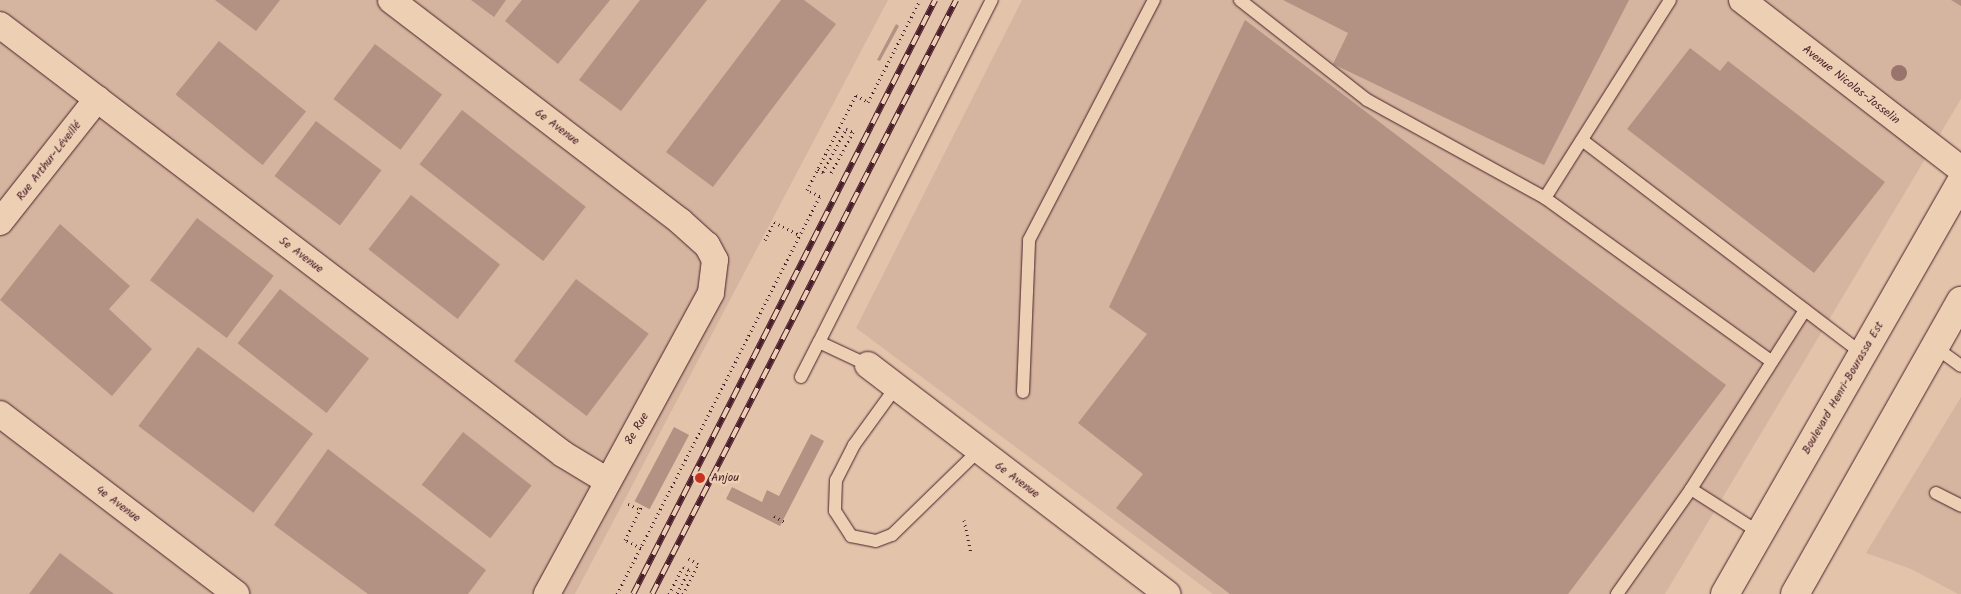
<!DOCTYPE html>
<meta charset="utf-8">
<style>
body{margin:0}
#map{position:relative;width:1961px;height:594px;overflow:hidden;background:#e3c4ab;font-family:Kalam,sans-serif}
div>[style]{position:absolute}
.built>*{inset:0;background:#d5b59f}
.building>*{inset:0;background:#b39183;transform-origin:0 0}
.path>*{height:3px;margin-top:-1.5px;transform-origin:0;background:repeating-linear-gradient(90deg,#4a1f2b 0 1px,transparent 0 5px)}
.roads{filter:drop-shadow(0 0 1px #4a1f2b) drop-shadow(0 0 1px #4a1f2b)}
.service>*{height:12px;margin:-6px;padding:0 6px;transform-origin:6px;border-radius:6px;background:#edcfb3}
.minor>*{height:26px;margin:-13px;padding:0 13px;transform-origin:13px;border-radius:13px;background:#edcfb3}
.primary>*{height:28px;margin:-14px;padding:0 14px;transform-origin:14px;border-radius:14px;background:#edcfb3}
.rail>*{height:5.5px;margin-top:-2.75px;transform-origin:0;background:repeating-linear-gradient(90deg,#edcfb3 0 11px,#4a1f2b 0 22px);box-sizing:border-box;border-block:1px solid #4a1f2b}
.trees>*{width:16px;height:16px;margin:-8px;border-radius:50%;background:#99746d}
.dots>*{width:14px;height:14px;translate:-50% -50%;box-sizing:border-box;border:2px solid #edcfb3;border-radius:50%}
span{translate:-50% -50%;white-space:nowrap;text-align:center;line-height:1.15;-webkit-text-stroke:5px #edcfb3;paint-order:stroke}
.street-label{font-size:12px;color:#4a1f2b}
.poi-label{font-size:12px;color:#4a1f2b}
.left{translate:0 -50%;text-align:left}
</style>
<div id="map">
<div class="built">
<i style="clip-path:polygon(0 0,888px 0,575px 594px,0 594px)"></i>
<i style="clip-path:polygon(1022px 0,1961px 0,1961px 99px,1665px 594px,1213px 594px,856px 328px)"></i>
<i style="clip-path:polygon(1961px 397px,1961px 594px,1958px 594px,1911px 569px,1866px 553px)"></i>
</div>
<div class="building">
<i style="clip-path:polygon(215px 0,280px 0,256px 31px)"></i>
<i style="clip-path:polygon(471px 0,506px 0,494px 17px)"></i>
<i style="clip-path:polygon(522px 0,610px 0,558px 64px,505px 21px)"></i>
<i style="clip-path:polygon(640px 0,707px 0,621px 111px,579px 80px)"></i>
<i style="clip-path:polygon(781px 0,804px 0,836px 24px,713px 187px,666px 152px)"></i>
<i style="clip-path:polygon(1283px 0,1629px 0,1544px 165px,1333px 64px,1348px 33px)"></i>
<i style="clip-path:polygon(1951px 0,1961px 0,1961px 6px)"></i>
<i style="clip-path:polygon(1245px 20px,1726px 385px,1568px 594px,1230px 594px,1116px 508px,1143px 474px,1078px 423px,1147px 334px,1109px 307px)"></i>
<i style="clip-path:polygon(896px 24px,899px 26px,880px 61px,877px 60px)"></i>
<i style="left:219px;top:41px;width:112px;height:69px;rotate:39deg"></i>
<i style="left:375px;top:44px;width:84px;height:69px;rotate:37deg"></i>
<i style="clip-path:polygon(1690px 48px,1720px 71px,1728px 61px,1885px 182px,1814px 273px,1627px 129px)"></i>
<i style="left:462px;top:110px;width:157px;height:69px;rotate:38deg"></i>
<i style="left:316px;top:121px;width:82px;height:69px;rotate:37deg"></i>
<i style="left:411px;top:195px;width:113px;height:69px;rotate:38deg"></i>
<i style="left:197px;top:218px;width:96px;height:78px;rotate:37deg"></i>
<i style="clip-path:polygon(60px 224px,130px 286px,109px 309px,152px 349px,112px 396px,0 300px)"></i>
<i style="left:576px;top:279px;width:91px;height:103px;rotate:37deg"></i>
<i style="left:280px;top:289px;width:113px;height:69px;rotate:38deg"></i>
<i style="left:198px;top:347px;width:144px;height:99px;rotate:37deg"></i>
<i style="left:674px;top:427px;width:17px;height:84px;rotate:28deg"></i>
<i style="left:463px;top:432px;width:87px;height:67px;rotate:38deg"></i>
<i style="clip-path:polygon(811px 434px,824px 441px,780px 526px,726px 499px,732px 487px,762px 502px,767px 490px,779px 496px)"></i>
<i style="clip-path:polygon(328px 449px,486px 570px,468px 594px,368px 594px,274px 525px)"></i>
<i style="clip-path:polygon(60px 553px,114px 594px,29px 594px)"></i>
</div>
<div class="path">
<i style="left:818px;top:169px;width:6px;rotate:31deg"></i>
<i style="left:823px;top:172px;width:49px;rotate:-61.9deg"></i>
<i style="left:846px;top:129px;width:8px;rotate:23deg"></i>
<i style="left:853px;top:132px;width:47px;rotate:118.2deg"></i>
<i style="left:765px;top:240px;width:20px;rotate:-63deg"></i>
<i style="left:774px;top:222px;width:29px;rotate:27deg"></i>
<i style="left:628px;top:504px;width:12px;rotate:24deg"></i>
<i style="left:774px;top:516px;width:13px;rotate:29deg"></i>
<i style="left:964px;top:520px;width:34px;rotate:78deg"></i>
<i style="left:641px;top:548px;width:18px;rotate:-153deg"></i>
<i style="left:625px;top:540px;width:39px;rotate:-64deg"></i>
<i style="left:617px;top:594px;width:447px;rotate:-63deg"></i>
<i style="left:820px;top:196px;width:14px;rotate:-155deg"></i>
<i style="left:807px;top:190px;width:107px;rotate:-62.7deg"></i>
<i style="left:856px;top:95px;width:14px;rotate:30deg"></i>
<i style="left:868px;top:102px;width:114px;rotate:-63deg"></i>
<i style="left:669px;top:594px;width:30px;rotate:-63deg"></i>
<i style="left:683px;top:567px;width:7px;rotate:27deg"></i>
<i style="left:689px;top:570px;width:27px;rotate:117deg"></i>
<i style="left:683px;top:594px;width:34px;rotate:-63deg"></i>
<i style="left:698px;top:564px;width:14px;rotate:-150deg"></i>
</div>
<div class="roads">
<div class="service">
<i style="left:1240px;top:0;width:162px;rotate:38.2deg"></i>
<i style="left:1367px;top:100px;width:203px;rotate:28.8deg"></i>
<i style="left:1545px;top:198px;width:277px;rotate:35.8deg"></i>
<i style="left:1582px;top:140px;width:353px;rotate:37.3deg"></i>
<i style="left:1545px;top:198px;width:234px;rotate:-57.7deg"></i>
<i style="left:1935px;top:347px;width:32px;rotate:36deg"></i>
<i style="left:868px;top:365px;width:54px;rotate:-154.9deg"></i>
<i style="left:819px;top:342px;width:383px;rotate:-63.2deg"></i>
<i style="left:801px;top:377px;width:39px;rotate:-63deg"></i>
<i style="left:896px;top:387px;width:72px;rotate:125.9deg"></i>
<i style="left:854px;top:445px;width:39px;rotate:117deg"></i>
<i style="left:836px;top:480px;width:31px;rotate:92deg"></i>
<i style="left:835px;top:511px;width:30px;rotate:57deg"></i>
<i style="left:851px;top:536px;width:25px;rotate:11deg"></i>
<i style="left:876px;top:541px;width:17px;rotate:-21deg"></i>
<i style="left:892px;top:535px;width:120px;rotate:-44.3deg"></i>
<i style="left:1023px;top:392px;width:152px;rotate:-87.7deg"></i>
<i style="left:1029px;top:240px;width:271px;rotate:-62.5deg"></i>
<i style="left:1691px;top:489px;width:212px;rotate:-57.5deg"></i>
<i style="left:1936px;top:493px;width:28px;rotate:27deg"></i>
<i style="left:1617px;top:594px;width:128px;rotate:-54.8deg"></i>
<i style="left:1691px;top:489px;width:82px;rotate:32.5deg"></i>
</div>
<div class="minor">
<i style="left:391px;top:0;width:364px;rotate:37.4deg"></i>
<i style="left:680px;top:221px;width:36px;rotate:42deg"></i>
<i style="left:707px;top:245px;width:17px;rotate:62deg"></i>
<i style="left:715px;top:260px;width:33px;rotate:97deg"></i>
<i style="left:711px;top:293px;width:343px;rotate:118.6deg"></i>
<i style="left:1742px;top:0;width:277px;rotate:37.7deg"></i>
<i style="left:0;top:25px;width:708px;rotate:37.31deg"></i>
<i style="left:563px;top:454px;width:50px;rotate:31.2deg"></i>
<i style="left:0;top:222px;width:157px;rotate:-51.7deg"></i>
<i style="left:868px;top:365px;width:377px;rotate:37.4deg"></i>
<i style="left:0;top:414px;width:297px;rotate:37.3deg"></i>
</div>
<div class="primary">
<i style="left:1725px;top:594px;width:475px;rotate:-60.2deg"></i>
<i style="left:1795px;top:594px;width:337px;rotate:-60.5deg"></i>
</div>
</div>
<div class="rail">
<i style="left:633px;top:594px;width:666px;rotate:-63.05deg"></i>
<i style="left:652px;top:594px;width:667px;rotate:-62.9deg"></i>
</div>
<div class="trees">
<i style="left:1899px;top:73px"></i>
</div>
<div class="dots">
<i style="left:700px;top:478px;background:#c8321e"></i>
</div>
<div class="street-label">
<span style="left:1851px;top:85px;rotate:38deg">Avenue Nicolas-Josselin</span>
<span style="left:557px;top:127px;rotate:37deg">6e Avenue</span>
<span style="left:49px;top:161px;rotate:-52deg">Rue Arthur-Léveillé</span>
<span style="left:301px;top:255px;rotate:37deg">5e Avenue</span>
<span style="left:1843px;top:388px;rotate:-60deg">Boulevard Henri-Bourassa Est</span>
<span style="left:637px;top:429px;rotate:-59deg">8e Rue</span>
<span style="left:1017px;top:480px;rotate:37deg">6e Avenue</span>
<span style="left:118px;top:504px;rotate:37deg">4e Avenue</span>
</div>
<div class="poi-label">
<span class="left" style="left:711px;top:478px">Anjou</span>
</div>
</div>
